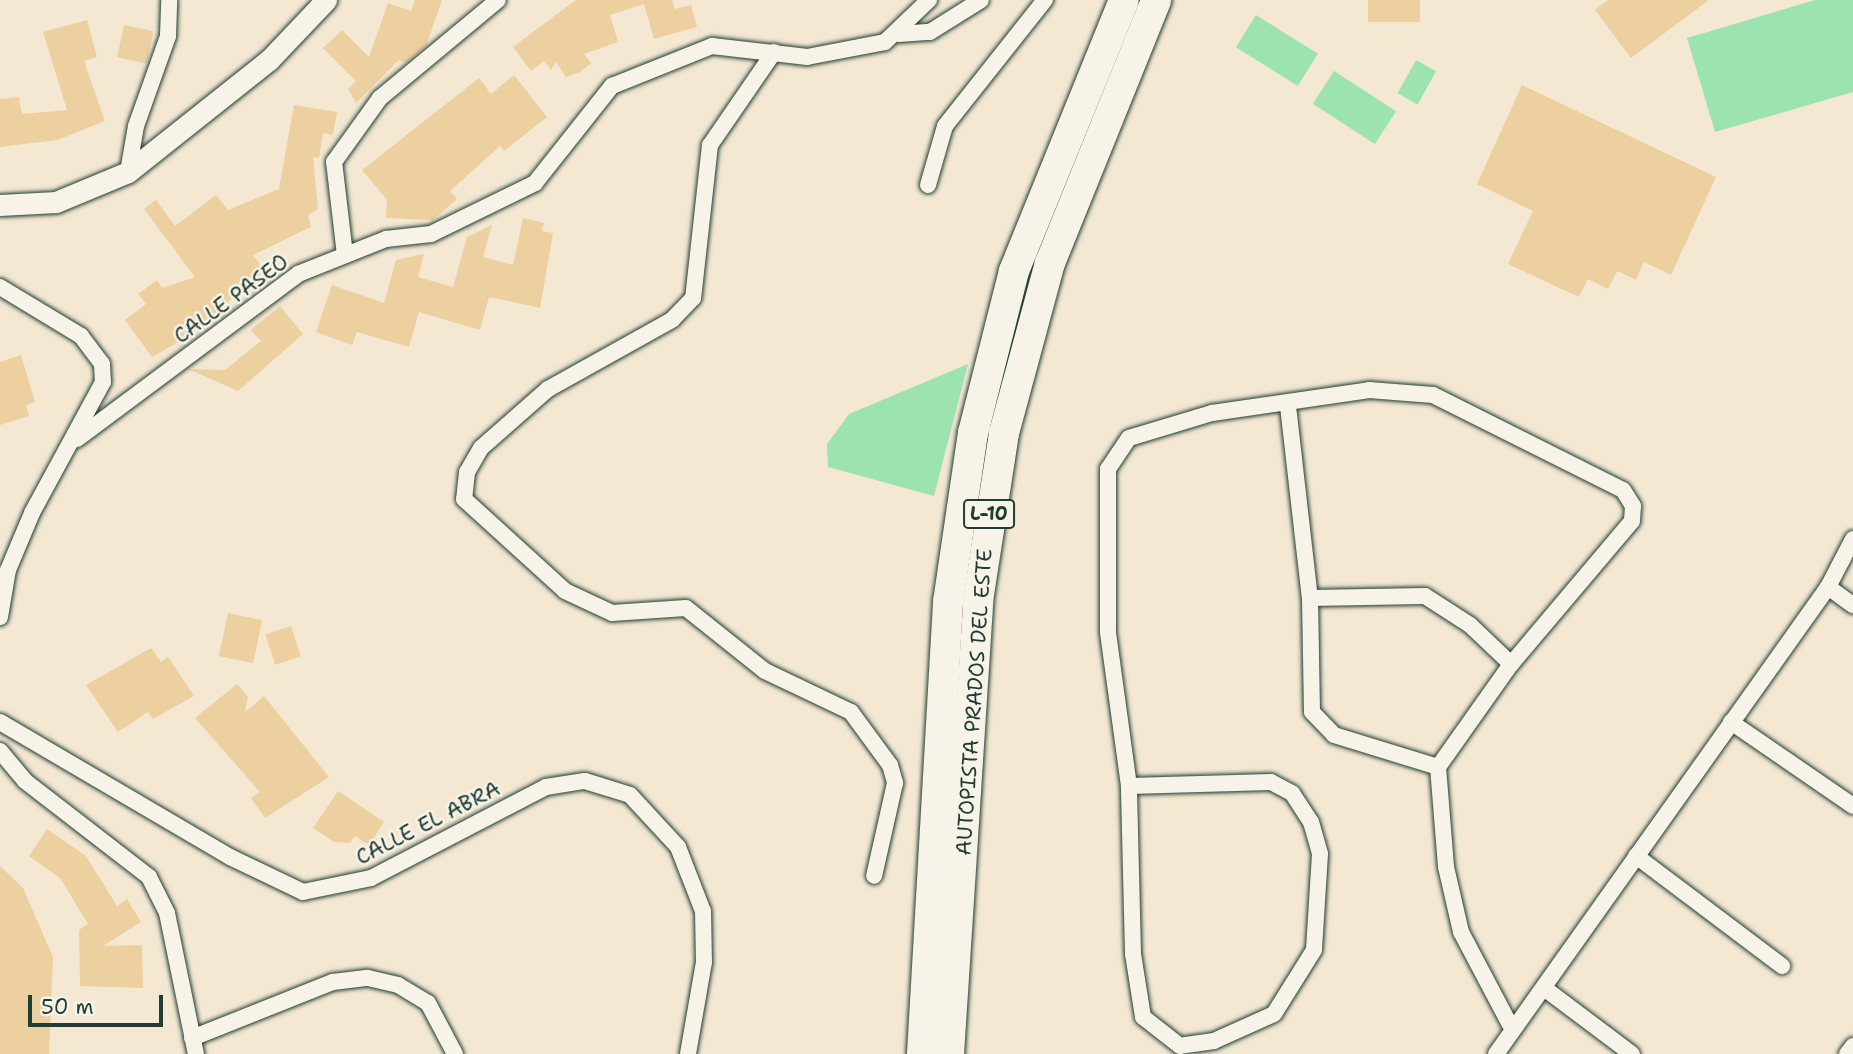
<!DOCTYPE html>
<style>
body{margin:0}
#map{position:relative;width:1853px;height:1054px;overflow:hidden;background:#f4e8d2;font-family:"Shantell Sans",sans-serif}
div>[style]{position:absolute}
.green>*{inset:0;background:#9ce3b0;transform-origin:0 0}
.building>*{inset:0;background:#ecd0a0;transform-origin:0 0}
.roads{filter:drop-shadow(0 0 2px #1f3d34) drop-shadow(0 0 2px #1f3d34)}
.minor>*{height:16px;margin:-8px;padding:0 8px;transform-origin:8px;border-radius:8px;background:#f7f3e8}
.tertiary>*{height:21px;margin:-10.5px;padding:0 10.5px;transform-origin:10.5px;border-radius:10.5px;background:#f7f3e8}
.motorway>*{height:30px;margin:-15px;padding:0 15px;transform-origin:15px;border-radius:15px;background:#f7f3e8}
span{translate:-50% -50%;white-space:nowrap;text-align:center;line-height:1.15;-webkit-text-stroke:5px #f7f3e8;paint-order:stroke}
.shield-label span{padding:2px 5px;background:#f7f3e8;border:2px solid;border-radius:5px;-webkit-text-stroke-width:0}
.shield-label{font-size:19px;color:#1f3d34;font-weight:700}
.street-label{font-size:21px;color:#1f3d34}
.scale{position:absolute;left:28px;top:995px;width:135px;height:32px;box-sizing:border-box;border:4px solid #1f3d34;border-top:0;padding-left:9px;font-size:21px;line-height:24px;white-space:nowrap;color:#1f3d34;-webkit-text-stroke:5px #f7f3e8;paint-order:stroke}
</style>
<div id="map">
<div class="green">
<i style="clip-path:polygon(1815px 0,1853px 0,1853px 92px,1715px 132px,1687px 38px)"></i>
<i style="left:1256px;top:15px;width:73px;height:38px;rotate:32deg"></i>
<i style="left:1416px;top:60px;width:23px;height:38px;rotate:29deg"></i>
<i style="left:1334px;top:71px;width:74px;height:39px;rotate:33deg"></i>
<i style="clip-path:polygon(968px 364px,934px 496px,828px 467px,827px 444px,849px 414px)"></i>
</div>
<div class="building">
<i style="clip-path:polygon(415px 0,442px 0,426px 46px,406px 63px,399px 60px,356px 103px,348px 89px,356px 81px,323px 48px,342px 30px,369px 57px,388px 3px,411px 11px)"></i>
<i style="clip-path:polygon(576px 0,672px 0,675px 9px,691px 5px,697px 27px,654px 39px,644px 4px,610px 15px,618px 42px,584px 54px,591px 63px,580px 72px,566px 77px,556px 62px,551px 70px,544px 61px,531px 71px,513px 47px)"></i>
<i style="left:1368px;top:0;width:52px;height:22px"></i>
<i style="clip-path:polygon(1608px 0,1709px 0,1631px 58px,1595px 10px)"></i>
<i style="clip-path:polygon(87px 20px,97px 57px,84px 61px,105px 121px,57px 140px,0 147px,0 99px,19px 97px,22px 114px,67px 110px,43px 32px)"></i>
<i style="left:124px;top:25px;width:30px;height:33px;rotate:12deg"></i>
<i style="clip-path:polygon(514px 75px,547px 117px,504px 151px,500px 146px,450px 191px,457px 199px,433px 220px,386px 218px,387px 200px,362px 170px,479px 78px,491px 94px)"></i>
<i style="clip-path:polygon(1522px 85px,1716px 177px,1671px 275px,1644px 262px,1636px 280px,1617px 271px,1608px 289px,1588px 279px,1579px 297px,1508px 264px,1533px 211px,1477px 184px)"></i>
<i style="clip-path:polygon(294px 105px,337px 112px,333px 135px,323px 133px,319px 158px,313px 157px,318px 209px,308px 215px,311px 227px,253px 255px,265px 271px,184px 339px,152px 357px,125px 320px,146px 304px,138px 294px,157px 280px,162px 288px,195px 277px,144px 209px,156px 200px,175px 226px,216px 195px,228px 210px,279px 189px)"></i>
<i style="clip-path:polygon(523px 218px,544px 223px,542px 231px,553px 233px,540px 308px,489px 297px,480px 330px,419px 312px,409px 347px,357px 332px,352px 345px,316px 332px,332px 285px,384px 303px,396px 260px,424px 254px,418px 277px,453px 287px,467px 237px,492px 225px,483px 257px,513px 265px)"></i>
<i style="clip-path:polygon(280px 306px,303px 334px,238px 391px,188px 369px,225px 370px,261px 341px,251px 330px)"></i>
<i style="clip-path:polygon(21px 355px,35px 402px,26px 405px,29px 416px,0 425px,0 362px)"></i>
<i style="left:228px;top:613px;width:35px;height:44px;rotate:12deg"></i>
<i style="left:291px;top:626px;width:32px;height:27px;rotate:72deg"></i>
<i style="clip-path:polygon(151px 648px,161px 662px,168px 657px,194px 696px,153px 719px,148px 712px,118px 732px,86px 685px)"></i>
<i style="clip-path:polygon(237px 684px,248px 697px,245px 712px,264px 696px,329px 777px,265px 818px,251px 798px,260px 792px,195px 718px)"></i>
<i style="clip-path:polygon(338px 791px,384px 822px,369px 845px,355px 836px,350px 843px,334px 842px,313px 828px)"></i>
<i style="clip-path:polygon(47px 829px,86px 856px,117px 906px,127px 899px,141px 922px,103px 946px,142px 945px,143px 988px,80px 986px,79px 930px,88px 924px,60px 878px,29px 856px)"></i>
<i style="clip-path:polygon(0 866px,23px 888px,53px 957px,49px 1054px,0 1054px)"></i>
</div>
<div class="roads">
<div class="minor">
<i style="left:899px;top:34px;width:31px;rotate:-4deg"></i>
<i style="left:930px;top:32px;width:60px;rotate:-32.1deg"></i>
<i style="left:774px;top:52px;width:113px;rotate:124.5deg"></i>
<i style="left:710px;top:145px;width:154px;rotate:96.3deg"></i>
<i style="left:693px;top:298px;width:30px;rotate:134deg"></i>
<i style="left:672px;top:320px;width:142px;rotate:150.9deg"></i>
<i style="left:548px;top:389px;width:89px;rotate:138.6deg"></i>
<i style="left:481px;top:448px;width:28px;rotate:120deg"></i>
<i style="left:467px;top:472px;width:27px;rotate:96deg"></i>
<i style="left:464px;top:499px;width:137px;rotate:42.3deg"></i>
<i style="left:565px;top:591px;width:52px;rotate:25.1deg"></i>
<i style="left:612px;top:613px;width:74px;rotate:-3.9deg"></i>
<i style="left:686px;top:608px;width:101px;rotate:38.6deg"></i>
<i style="left:765px;top:671px;width:95px;rotate:25.5deg"></i>
<i style="left:851px;top:712px;width:66px;rotate:53.7deg"></i>
<i style="left:890px;top:765px;width:19px;rotate:74deg"></i>
<i style="left:895px;top:783px;width:95px;rotate:102.7deg"></i>
<i style="left:128px;top:172px;width:47px;rotate:-80.1deg"></i>
<i style="left:136px;top:126px;width:96px;rotate:-70.4deg"></i>
<i style="left:168px;top:36px;width:36px;rotate:-88deg"></i>
<i style="left:928px;top:185px;width:61px;rotate:-73.9deg"></i>
<i style="left:945px;top:126px;width:161px;rotate:-51.6deg"></i>
<i style="left:345px;top:255px;width:94px;rotate:-96.7deg"></i>
<i style="left:334px;top:162px;width:79px;rotate:-54.3deg"></i>
<i style="left:380px;top:98px;width:153px;rotate:-39.7deg"></i>
<i style="left:0;top:287px;width:95px;rotate:31.2deg"></i>
<i style="left:81px;top:336px;width:35px;rotate:53deg"></i>
<i style="left:102px;top:364px;width:18px;rotate:87deg"></i>
<i style="left:103px;top:382px;width:149px;rotate:118.5deg"></i>
<i style="left:32px;top:513px;width:62px;rotate:112.8deg"></i>
<i style="left:8px;top:570px;width:48px;rotate:99.7deg"></i>
<i style="left:1288px;top:406px;width:193px;rotate:83.5deg"></i>
<i style="left:1310px;top:598px;width:114px;rotate:89deg"></i>
<i style="left:1312px;top:712px;width:32px;rotate:46deg"></i>
<i style="left:1334px;top:735px;width:109px;rotate:17.1deg"></i>
<i style="left:77px;top:439px;width:276px;rotate:-36.7deg"></i>
<i style="left:298px;top:274px;width:95px;rotate:-21.7deg"></i>
<i style="left:386px;top:239px;width:45px;rotate:-6.3deg"></i>
<i style="left:431px;top:234px;width:116px;rotate:-26.1deg"></i>
<i style="left:535px;top:183px;width:124px;rotate:-51.6deg"></i>
<i style="left:612px;top:86px;width:108px;rotate:-21.8deg"></i>
<i style="left:712px;top:46px;width:96px;rotate:6.6deg"></i>
<i style="left:807px;top:57px;width:79px;rotate:-10.9deg"></i>
<i style="left:885px;top:42px;width:61px;rotate:-43.7deg"></i>
<i style="left:1828px;top:587px;width:31px;rotate:36deg"></i>
<i style="left:1310px;top:598px;width:115px;rotate:-1deg"></i>
<i style="left:1425px;top:596px;width:54px;rotate:32.8deg"></i>
<i style="left:1470px;top:625px;width:57px;rotate:43.6deg"></i>
<i style="left:0;top:722px;width:267px;rotate:30.4deg"></i>
<i style="left:230px;top:857px;width:81px;rotate:25.6deg"></i>
<i style="left:303px;top:892px;width:69px;rotate:-11.6deg"></i>
<i style="left:371px;top:878px;width:197px;rotate:-27.5deg"></i>
<i style="left:546px;top:787px;width:39px;rotate:-9deg"></i>
<i style="left:585px;top:781px;width:47px;rotate:17.3deg"></i>
<i style="left:630px;top:795px;width:71px;rotate:47.3deg"></i>
<i style="left:678px;top:847px;width:69px;rotate:68.7deg"></i>
<i style="left:703px;top:911px;width:51px;rotate:88.9deg"></i>
<i style="left:704px;top:962px;width:93px;rotate:99.9deg"></i>
<i style="left:1731px;top:722px;width:148px;rotate:34.5deg"></i>
<i style="left:0;top:751px;width:39px;rotate:50deg"></i>
<i style="left:25px;top:781px;width:157px;rotate:37.7deg"></i>
<i style="left:149px;top:877px;width:40px;rotate:63.4deg"></i>
<i style="left:167px;top:913px;width:144px;rotate:78.4deg"></i>
<i style="left:1129px;top:786px;width:142px;rotate:-1.6deg"></i>
<i style="left:1271px;top:782px;width:24px;rotate:28deg"></i>
<i style="left:1292px;top:793px;width:35px;rotate:57deg"></i>
<i style="left:1311px;top:822px;width:33px;rotate:74deg"></i>
<i style="left:1320px;top:854px;width:96px;rotate:93.6deg"></i>
<i style="left:1314px;top:950px;width:75px;rotate:122deg"></i>
<i style="left:1274px;top:1014px;width:66px;rotate:155.8deg"></i>
<i style="left:1214px;top:1041px;width:34px;rotate:172deg"></i>
<i style="left:1180px;top:1046px;width:47px;rotate:-141.9deg"></i>
<i style="left:1143px;top:1017px;width:64px;rotate:-99deg"></i>
<i style="left:1133px;top:954px;width:168px;rotate:-91.4deg"></i>
<i style="left:1129px;top:786px;width:155px;rotate:-97.8deg"></i>
<i style="left:1108px;top:632px;width:163px;rotate:-90deg"></i>
<i style="left:1108px;top:469px;width:37px;rotate:-56deg"></i>
<i style="left:1129px;top:438px;width:87px;rotate:-16.8deg"></i>
<i style="left:1212px;top:413px;width:159px;rotate:-8.3deg"></i>
<i style="left:1369px;top:390px;width:64px;rotate:4.5deg"></i>
<i style="left:1433px;top:395px;width:212px;rotate:26.6deg"></i>
<i style="left:1623px;top:490px;width:19px;rotate:58deg"></i>
<i style="left:1633px;top:506px;width:15px;rotate:94deg"></i>
<i style="left:1632px;top:521px;width:187px;rotate:130.2deg"></i>
<i style="left:1511px;top:664px;width:126px;rotate:125.3deg"></i>
<i style="left:1438px;top:767px;width:100px;rotate:85.4deg"></i>
<i style="left:1446px;top:867px;width:67px;rotate:77deg"></i>
<i style="left:1461px;top:932px;width:105px;rotate:62.2deg"></i>
<i style="left:1636px;top:856px;width:183px;rotate:37deg"></i>
<i style="left:1544px;top:988px;width:110px;rotate:36.9deg"></i>
<i style="left:192px;top:1038px;width:152px;rotate:-21.7deg"></i>
<i style="left:333px;top:982px;width:35px;rotate:-7deg"></i>
<i style="left:368px;top:978px;width:31px;rotate:13deg"></i>
<i style="left:398px;top:985px;width:35px;rotate:31deg"></i>
<i style="left:428px;top:1003px;width:58px;rotate:62.1deg"></i>
<i style="left:1496px;top:1054px;width:573px;rotate:-54.59deg"></i>
<i style="left:1828px;top:587px;width:54px;rotate:-62.5deg"></i>
<i style="left:1847px;top:1054px;width:10px;rotate:-53deg"></i>
</div>
<div class="tertiary">
<i style="left:0;top:205px;width:56px;rotate:-3.1deg"></i>
<i style="left:56px;top:202px;width:78px;rotate:-22.6deg"></i>
<i style="left:128px;top:172px;width:180px;rotate:-38.5deg"></i>
<i style="left:269px;top:60px;width:83px;rotate:-46.5deg"></i>
</div>
<div class="motorway">
<i style="left:922px;top:1054px;width:453px;rotate:-86.7deg"></i>
<i style="left:948px;top:602px;width:171px;rotate:-81.6deg"></i>
<i style="left:973px;top:433px;width:167px;rotate:-75.8deg"></i>
<i style="left:1014px;top:271px;width:292px;rotate:-67.9deg"></i>
<i style="left:949px;top:1054px;width:454px;rotate:-86.3deg"></i>
<i style="left:978px;top:601px;width:170px;rotate:-81.2deg"></i>
<i style="left:1004px;top:433px;width:176px;rotate:-74.9deg"></i>
<i style="left:1050px;top:263px;width:284px;rotate:-68deg"></i>
</div>
</div>
<div class="shield-label">
<span style="left:989px;top:514px">L-10</span>
</div>
<div class="street-label">
<span style="left:231px;top:299px;rotate:-36deg">CALLE PASEO</span>
<span style="left:974px;top:702px;rotate:-86deg">AUTOPISTA PRADOS DEL ESTE</span>
<span style="left:428px;top:823px;rotate:-27deg">CALLE EL ABRA</span>
</div>
<div class="scale">50 m</div>
</div>
